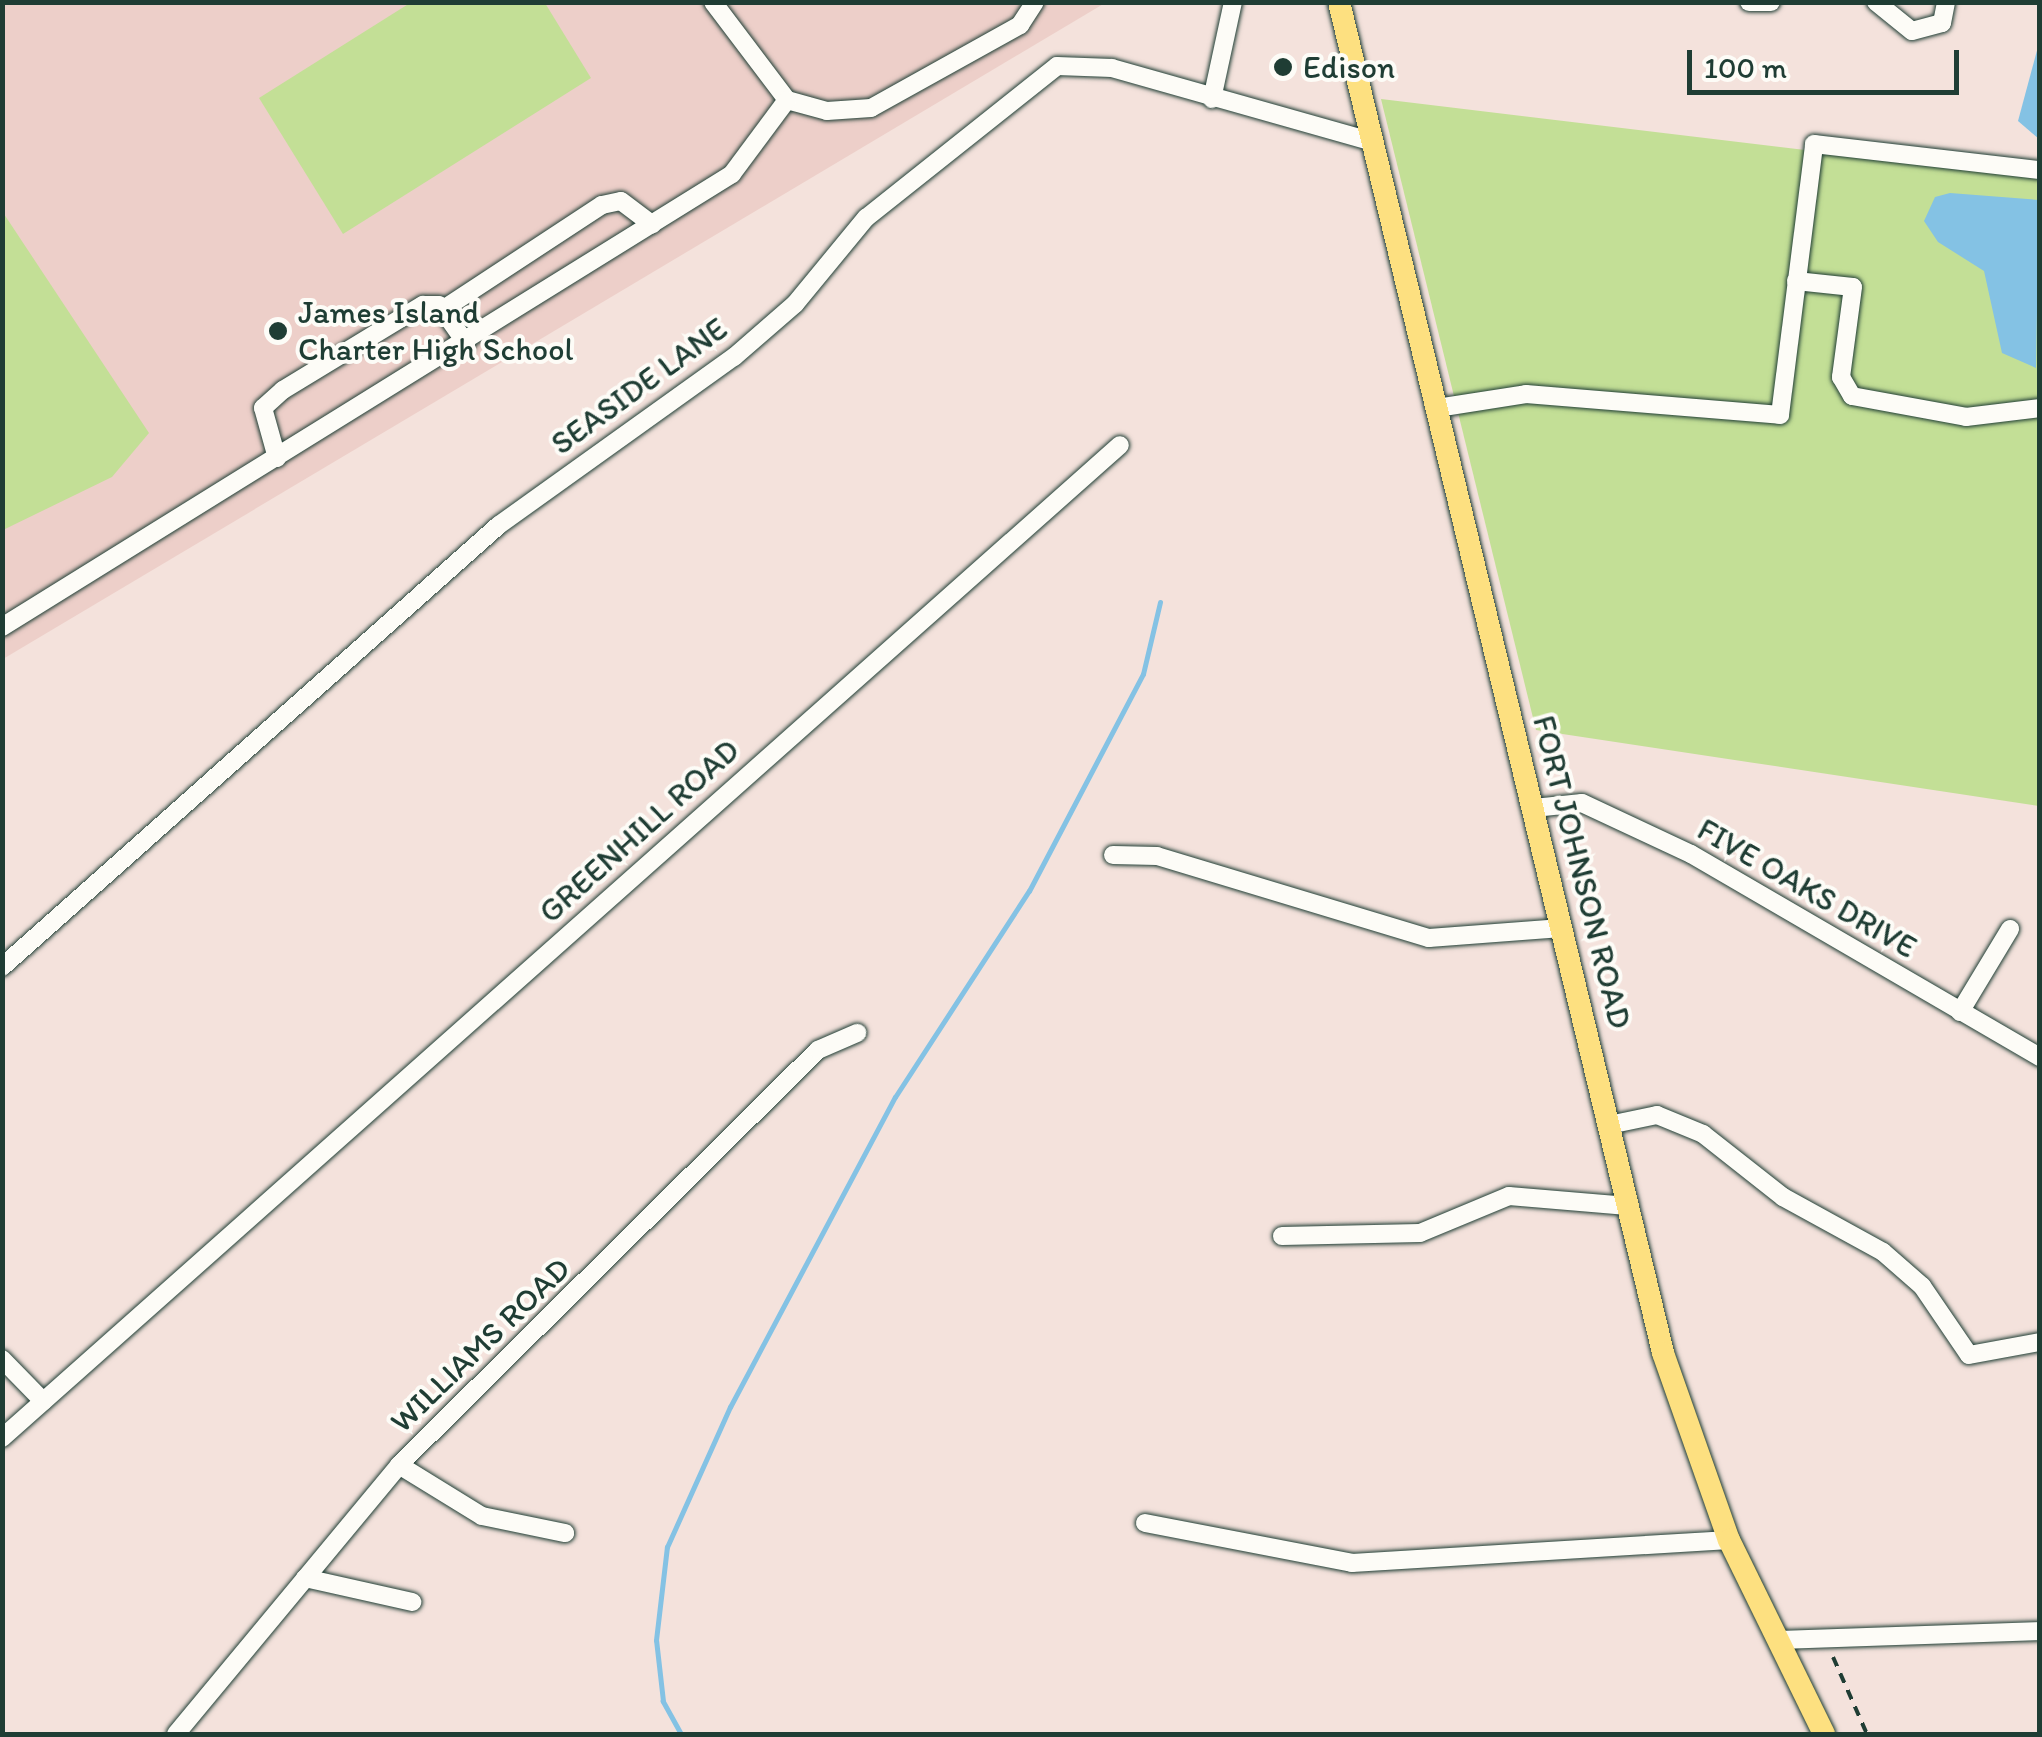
<!DOCTYPE html>
<style>
body{margin:0}
#map{position:relative;width:2042px;height:1737px;overflow:hidden;background:#f4e2dc;font-family:Itim,sans-serif}
div>[style]{position:absolute}
.built>*{inset:0;background:#edcfc9}
.green>*{inset:0;background:#c3df96}
.water>*{inset:0;background:#84c2e4}
.stream>*{height:5px;margin:-2.5px;padding:0 2.5px;transform-origin:2.5px;border-radius:2.5px;background:#84c2e4}
.path>*{height:4px;margin-top:-2px;transform-origin:0;background:repeating-linear-gradient(90deg,#1f3d34 0 10px,transparent 0 18px)}
.roads{filter:drop-shadow(0 0 2px #1f3d34) drop-shadow(0 0 2px #1f3d34)}
.minor>*{height:18px;margin:-9px;padding:0 9px;transform-origin:9px;border-radius:9px;background:#fdfcf7}
.major>*{height:22px;margin:-11px;padding:0 11px;transform-origin:11px;border-radius:11px;background:#fde080}
.dots>*{width:28px;height:28px;translate:-50% -50%;box-sizing:border-box;border:5px solid #fdfcf7;border-radius:50%}
span{translate:-50% -50%;white-space:nowrap;text-align:center;line-height:1.15;-webkit-text-stroke:8px #fdfcf7;paint-order:stroke}
.poi-label{font-size:32px;color:#1f3d34}
.left{translate:0 -50%;text-align:left}
.street-label{font-size:32px;color:#1f3d34}
.frame{position:absolute;inset:0;border:5px solid #1f3d34;pointer-events:none}
.scale{position:absolute;left:1687px;top:50px;width:272px;height:45px;box-sizing:border-box;border:5px solid #1f3d34;border-top:0;padding-left:12px;font-size:30px;line-height:35px;white-space:nowrap;color:#1f3d34;-webkit-text-stroke:8px #fdfcf7;paint-order:stroke}
</style>
<div id="map">
<div class="built">
<i style="clip-path:polygon(2px 3px,1105px 3px,3px 659px)"></i>
</div>
<div class="green">
<i style="clip-path:polygon(410px 3px,545px 3px,591px 78px,343px 234px,259px 98px)"></i>
<i style="clip-path:polygon(1381px 99px,2039px 178px,2039px 806px,1536px 730px)"></i>
<i style="clip-path:polygon(2px 211px,149px 433px,112px 477px,3px 530px)"></i>
</div>
<div class="water">
<i style="clip-path:polygon(2039px 43px,2039px 139px,2018px 121px)"></i>
<i style="clip-path:polygon(1950px 193px,2039px 200px,2036px 368px,2002px 353px,1984px 271px,1938px 242px,1924px 221px,1935px 197px)"></i>
</div>
<div class="stream">
<i style="left:681px;top:1734px;width:38px;rotate:-119deg"></i>
<i style="left:663px;top:1701px;width:61px;rotate:-96.5deg"></i>
<i style="left:656px;top:1640px;width:94px;rotate:-83.3deg"></i>
<i style="left:667px;top:1547px;width:154px;rotate:-65.8deg"></i>
<i style="left:730px;top:1407px;width:351px;rotate:-62deg"></i>
<i style="left:895px;top:1097px;width:246px;rotate:-57deg"></i>
<i style="left:1029px;top:891px;width:245px;rotate:-62.3deg"></i>
<i style="left:1143px;top:674px;width:74px;rotate:-76.7deg"></i>
</div>
<div class="path">
<i style="left:1833px;top:1657px;width:84px;rotate:66.2deg"></i>
</div>
<div class="roads">
<div class="minor">
<i style="left:713px;top:2px;width:123px;rotate:52.9deg"></i>
<i style="left:787px;top:100px;width:41px;rotate:15.4deg"></i>
<i style="left:827px;top:111px;width:44px;rotate:-3.9deg"></i>
<i style="left:871px;top:108px;width:171px;rotate:-29.1deg"></i>
<i style="left:1020px;top:25px;width:27px;rotate:-57deg"></i>
<i style="left:1749px;top:2px;width:22px"></i>
<i style="left:1876px;top:2px;width:46px;rotate:38.9deg"></i>
<i style="left:1912px;top:31px;width:31px;rotate:-15deg"></i>
<i style="left:1942px;top:23px;width:21px;rotate:-79deg"></i>
<i style="left:1212px;top:99px;width:99px;rotate:-77.8deg"></i>
<i style="left:1796px;top:281px;width:57px;rotate:6deg"></i>
<i style="left:1853px;top:287px;width:91px;rotate:97.6deg"></i>
<i style="left:1841px;top:377px;width:22px;rotate:60deg"></i>
<i style="left:1852px;top:396px;width:116px;rotate:10.4deg"></i>
<i style="left:1966px;top:417px;width:75px;rotate:-6.9deg"></i>
<i style="left:442px;top:310px;width:191px;rotate:-33.3deg"></i>
<i style="left:602px;top:205px;width:19px;rotate:-12deg"></i>
<i style="left:621px;top:201px;width:39px;rotate:37deg"></i>
<i style="left:1437px;top:408px;width:90px;rotate:-8.9deg"></i>
<i style="left:1526px;top:394px;width:255px;rotate:4.7deg"></i>
<i style="left:1780px;top:415px;width:273px;rotate:-82.8deg"></i>
<i style="left:1814px;top:144px;width:227px;rotate:6.6deg"></i>
<i style="left:277px;top:458px;width:52px;rotate:-105.6deg"></i>
<i style="left:263px;top:408px;width:27px;rotate:-42deg"></i>
<i style="left:283px;top:390px;width:164px;rotate:-31.3deg"></i>
<i style="left:423px;top:305px;width:16px"></i>
<i style="left:439px;top:305px;width:47px;rotate:54.6deg"></i>
<i style="left:2px;top:627px;width:859px;rotate:-31.82deg"></i>
<i style="left:732px;top:174px;width:92px;rotate:-53.4deg"></i>
<i style="left:1534px;top:808px;width:48px;rotate:-5.9deg"></i>
<i style="left:1582px;top:803px;width:120px;rotate:25.1deg"></i>
<i style="left:1691px;top:854px;width:404px;rotate:30.2deg"></i>
<i style="left:1113px;top:855px;width:44px;rotate:1.3deg"></i>
<i style="left:1157px;top:856px;width:284px;rotate:16.8deg"></i>
<i style="left:1429px;top:938px;width:133px;rotate:-4.3deg"></i>
<i style="left:2px;top:967px;width:665px;rotate:-41.65deg"></i>
<i style="left:499px;top:525px;width:289px;rotate:-35.6deg"></i>
<i style="left:734px;top:357px;width:81px;rotate:-41deg"></i>
<i style="left:795px;top:304px;width:112px;rotate:-50.5deg"></i>
<i style="left:866px;top:218px;width:244px;rotate:-38.5deg"></i>
<i style="left:1057px;top:66px;width:55px;rotate:2.1deg"></i>
<i style="left:1112px;top:68px;width:272px;rotate:15.8deg"></i>
<i style="left:1960px;top:1012px;width:97px;rotate:-58.9deg"></i>
<i style="left:1609px;top:1125px;width:49px;rotate:-11.8deg"></i>
<i style="left:1657px;top:1115px;width:50px;rotate:22.4deg"></i>
<i style="left:1703px;top:1134px;width:102px;rotate:38.2deg"></i>
<i style="left:1783px;top:1197px;width:114px;rotate:28.8deg"></i>
<i style="left:1883px;top:1252px;width:52px;rotate:41.1deg"></i>
<i style="left:1922px;top:1286px;width:83px;rotate:55.7deg"></i>
<i style="left:1969px;top:1355px;width:72px;rotate:-10.4deg"></i>
<i style="left:1282px;top:1236px;width:138px;rotate:-1.2deg"></i>
<i style="left:1420px;top:1233px;width:96px;rotate:-22.6deg"></i>
<i style="left:1509px;top:1196px;width:119px;rotate:4.8deg"></i>
<i style="left:2px;top:1359px;width:59px;rotate:45.7deg"></i>
<i style="left:2px;top:1438px;width:1495px;rotate:-41.61deg"></i>
<i style="left:399px;top:1465px;width:97px;rotate:31.6deg"></i>
<i style="left:482px;top:1516px;width:85px;rotate:11.6deg"></i>
<i style="left:1145px;top:1523px;width:211px;rotate:10.9deg"></i>
<i style="left:1352px;top:1563px;width:378px;rotate:-3.5deg"></i>
<i style="left:305px;top:1578px;width:110px;rotate:12.6deg"></i>
<i style="left:1781px;top:1640px;width:259px;rotate:-2deg"></i>
<i style="left:176px;top:1734px;width:349px;rotate:-50.3deg"></i>
<i style="left:399px;top:1465px;width:590px;rotate:-44.73deg"></i>
<i style="left:818px;top:1050px;width:43px;rotate:-23.6deg"></i>
</div>
<div class="major">
<i style="left:1339px;top:2px;width:1389px;rotate:76.51deg"></i>
<i style="left:1663px;top:1353px;width:198px;rotate:70.6deg"></i>
<i style="left:1729px;top:1540px;width:216px;rotate:63.9deg"></i>
</div>
</div>
<div class="dots">
<i style="left:1283px;top:67px;background:#1f3d34"></i>
<i style="left:278px;top:331px;background:#1f3d34"></i>
</div>
<div class="poi-label">
<span class="left" style="left:1303px;top:67px">Edison</span>
<span class="left" style="left:298px;top:331px">James Island<br>Charter High School</span>
</div>
<div class="street-label">
<span style="left:639px;top:386px;rotate:-36deg">SEASIDE LANE</span>
<span style="left:639px;top:831px;rotate:-42deg">GREENHILL ROAD</span>
<span style="left:1582px;top:872px;rotate:76deg">FORT JOHNSON ROAD</span>
<span style="left:1807px;top:888px;rotate:30deg">FIVE OAKS DRIVE</span>
<span style="left:480px;top:1345px;rotate:-44deg">WILLIAMS ROAD</span>
</div>
<div class="frame"></div>
<div class="scale">100 m</div>
</div>
